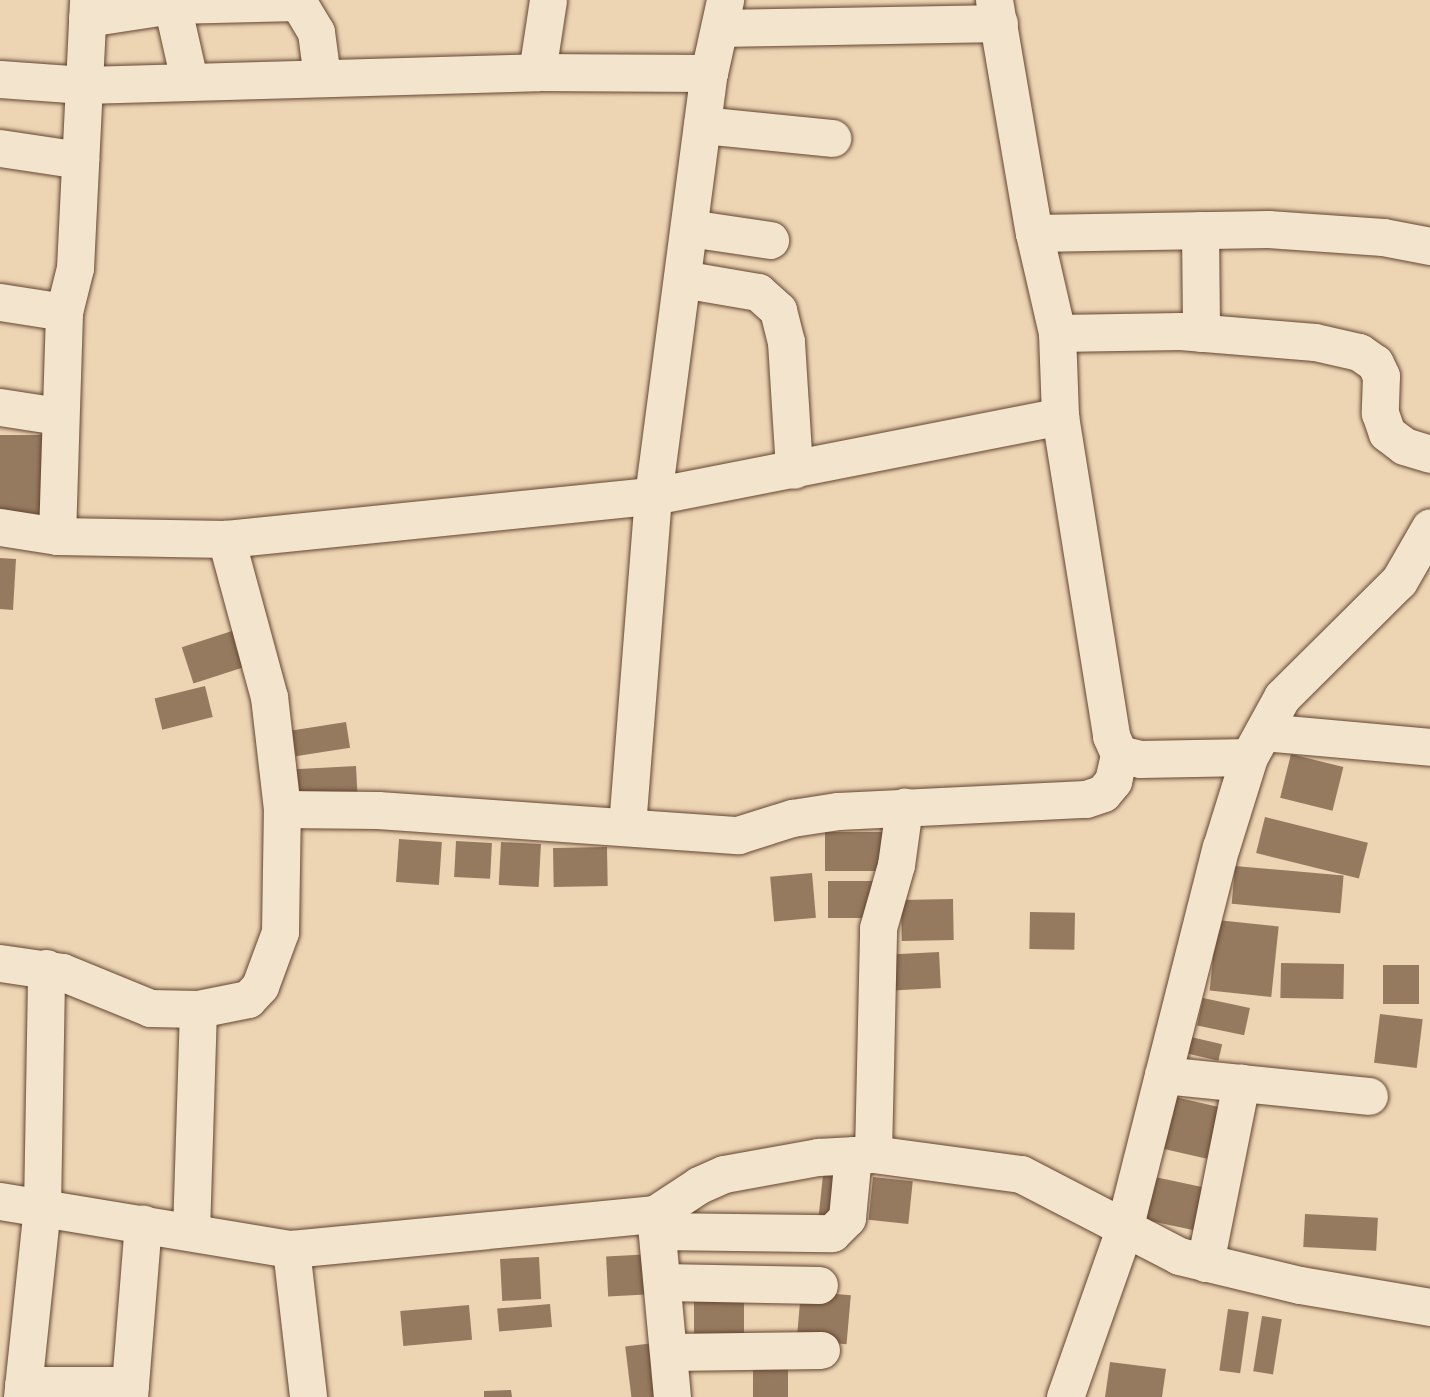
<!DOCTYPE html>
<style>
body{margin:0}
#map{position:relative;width:1430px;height:1397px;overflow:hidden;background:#edd5b4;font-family:"Sorts Mill Goudy",serif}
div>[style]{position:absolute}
.building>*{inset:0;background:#957a60;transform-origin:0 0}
.roads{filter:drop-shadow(0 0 2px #634630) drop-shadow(0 0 2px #634630)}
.street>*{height:37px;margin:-18.5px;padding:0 18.5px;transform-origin:18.5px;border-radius:18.5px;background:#f3e4ce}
span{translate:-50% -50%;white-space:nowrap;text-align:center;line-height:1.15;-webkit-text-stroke:7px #f3e4ce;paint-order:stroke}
</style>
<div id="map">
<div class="building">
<i style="left:45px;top:435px;width:90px;height:45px;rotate:90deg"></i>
<i style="clip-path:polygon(0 558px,16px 559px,13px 610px,0 609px)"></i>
<i style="left:235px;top:630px;width:38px;height:56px;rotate:72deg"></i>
<i style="left:205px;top:686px;width:32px;height:52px;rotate:76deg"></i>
<i style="left:346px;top:722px;width:26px;height:55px;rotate:81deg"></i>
<i style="left:1291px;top:754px;width:54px;height:45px;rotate:14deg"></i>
<i style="left:356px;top:766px;width:33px;height:62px;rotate:87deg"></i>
<i style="left:1265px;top:817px;width:106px;height:37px;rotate:14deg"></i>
<i style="left:885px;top:832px;width:39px;height:60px;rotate:90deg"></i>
<i style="left:399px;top:839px;width:43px;height:43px;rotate:4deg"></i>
<i style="left:456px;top:841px;width:36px;height:36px;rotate:3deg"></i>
<i style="left:501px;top:842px;width:40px;height:43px;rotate:3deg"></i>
<i style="left:607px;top:847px;width:39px;height:54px;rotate:89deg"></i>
<i style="left:1235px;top:866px;width:109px;height:38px;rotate:5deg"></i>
<i style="left:812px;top:873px;width:45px;height:42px;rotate:85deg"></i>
<i style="left:873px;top:881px;width:37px;height:45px;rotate:90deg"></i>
<i style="left:953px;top:899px;width:41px;height:52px;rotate:89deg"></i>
<i style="left:1030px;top:912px;width:45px;height:37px;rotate:1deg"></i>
<i style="left:1217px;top:920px;width:62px;height:71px;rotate:6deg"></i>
<i style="left:939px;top:952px;width:36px;height:49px;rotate:87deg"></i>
<i style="left:1281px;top:963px;width:63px;height:35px;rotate:1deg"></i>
<i style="left:1383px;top:965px;width:36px;height:39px"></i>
<i style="left:1203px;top:998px;width:48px;height:28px;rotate:12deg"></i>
<i style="left:1380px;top:1014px;width:43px;height:49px;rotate:7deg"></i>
<i style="left:1191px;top:1037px;width:32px;height:17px;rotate:13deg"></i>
<i style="left:1175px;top:1097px;width:45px;height:53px;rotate:13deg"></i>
<i style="left:823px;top:1175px;width:20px;height:45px;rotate:6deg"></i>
<i style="left:873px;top:1177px;width:40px;height:43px;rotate:6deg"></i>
<i style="left:1155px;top:1177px;width:54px;height:44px;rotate:12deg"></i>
<i style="left:1305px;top:1214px;width:73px;height:33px;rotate:3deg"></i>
<i style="left:653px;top:1254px;width:40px;height:47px;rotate:87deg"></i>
<i style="left:539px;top:1257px;width:42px;height:39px;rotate:87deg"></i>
<i style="left:801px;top:1291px;width:50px;height:49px;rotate:5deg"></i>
<i style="left:694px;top:1298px;width:50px;height:40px"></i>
<i style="left:550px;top:1304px;width:23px;height:53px;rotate:85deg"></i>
<i style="left:469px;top:1305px;width:35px;height:69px;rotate:85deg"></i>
<i style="left:1228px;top:1309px;width:21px;height:62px;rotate:8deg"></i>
<i style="left:1262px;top:1316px;width:20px;height:56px;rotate:9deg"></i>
<i style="left:654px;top:1343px;width:54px;height:29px;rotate:83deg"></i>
<i style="left:753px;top:1361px;width:35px;height:36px"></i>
<i style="clip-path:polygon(1110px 1362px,1166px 1369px,1162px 1397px,1105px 1397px)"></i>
<i style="clip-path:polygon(511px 1390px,512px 1397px,484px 1397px,484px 1391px)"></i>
</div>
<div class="roads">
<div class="street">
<i style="left:171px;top:0;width:82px;rotate:77.3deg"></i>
<i style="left:994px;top:0;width:236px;rotate:80.3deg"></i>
<i style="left:1034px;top:233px;width:103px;rotate:77deg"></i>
<i style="left:1057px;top:333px;width:83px;rotate:87.9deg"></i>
<i style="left:1060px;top:416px;width:324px;rotate:80.9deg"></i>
<i style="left:1111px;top:736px;width:20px;rotate:66deg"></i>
<i style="left:1119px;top:754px;width:22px;rotate:13deg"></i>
<i style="left:1140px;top:759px;width:109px;rotate:-1.1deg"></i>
<i style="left:87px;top:18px;width:86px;rotate:-8.7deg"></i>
<i style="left:172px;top:5px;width:126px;rotate:-1.4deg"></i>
<i style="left:298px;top:2px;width:35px;rotate:59deg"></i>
<i style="left:316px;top:32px;width:45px;rotate:82.4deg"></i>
<i style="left:722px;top:28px;width:277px;rotate:-1deg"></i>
<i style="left:537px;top:72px;width:73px;rotate:-81.3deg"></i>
<i style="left:0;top:79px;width:84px;rotate:4.1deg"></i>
<i style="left:84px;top:85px;width:453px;rotate:-1.6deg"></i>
<i style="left:537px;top:72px;width:172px;rotate:0.3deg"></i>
<i style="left:702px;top:125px;width:131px;rotate:5.7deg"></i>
<i style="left:0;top:148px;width:81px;rotate:8.5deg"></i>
<i style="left:689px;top:228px;width:82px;rotate:8.4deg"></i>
<i style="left:1200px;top:230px;width:103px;rotate:89.4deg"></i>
<i style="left:1034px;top:233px;width:234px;rotate:-1deg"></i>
<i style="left:1268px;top:229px;width:115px;rotate:4deg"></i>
<i style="left:1383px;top:237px;width:48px;rotate:10.8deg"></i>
<i style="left:682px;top:279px;width:77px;rotate:9.7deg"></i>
<i style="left:758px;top:292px;width:27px;rotate:42deg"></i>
<i style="left:778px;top:310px;width:33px;rotate:76deg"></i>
<i style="left:786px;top:342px;width:128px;rotate:86.4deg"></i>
<i style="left:0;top:302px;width:65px;rotate:8.9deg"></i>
<i style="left:1057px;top:333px;width:123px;rotate:-0.9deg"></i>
<i style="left:1180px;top:331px;width:135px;rotate:4.7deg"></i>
<i style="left:1315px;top:342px;width:45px;rotate:12.8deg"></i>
<i style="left:1359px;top:352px;width:19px;rotate:35deg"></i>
<i style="left:1375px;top:363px;width:14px;rotate:65deg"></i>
<i style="left:1381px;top:376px;width:37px;rotate:92deg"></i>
<i style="left:1380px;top:413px;width:21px;rotate:71deg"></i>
<i style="left:1387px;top:433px;width:21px;rotate:37deg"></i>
<i style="left:1404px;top:446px;width:27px;rotate:17deg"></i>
<i style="left:0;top:407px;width:59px;rotate:8.8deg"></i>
<i style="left:0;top:527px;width:58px;rotate:9deg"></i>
<i style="left:57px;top:536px;width:169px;rotate:1deg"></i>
<i style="left:226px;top:539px;width:429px;rotate:-5.8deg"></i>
<i style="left:653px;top:496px;width:415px;rotate:-11.1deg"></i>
<i style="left:57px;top:536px;width:224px;rotate:-88.2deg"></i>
<i style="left:64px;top:312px;width:45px;rotate:-76deg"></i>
<i style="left:75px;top:268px;width:268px;rotate:-87.2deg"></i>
<i style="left:1263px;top:732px;width:168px;rotate:5.1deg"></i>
<i style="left:282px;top:809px;width:96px;rotate:0.6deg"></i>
<i style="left:378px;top:810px;width:361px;rotate:4deg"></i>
<i style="left:738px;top:835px;width:57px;rotate:-17.5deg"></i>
<i style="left:792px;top:818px;width:47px;rotate:-8.7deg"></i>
<i style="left:838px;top:811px;width:248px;rotate:-2.8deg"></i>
<i style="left:1086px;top:799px;width:18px;rotate:-19deg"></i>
<i style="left:1103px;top:793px;width:16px;rotate:-50deg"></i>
<i style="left:1113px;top:781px;width:28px;rotate:-77deg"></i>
<i style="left:627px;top:826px;width:331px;rotate:-85.5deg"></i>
<i style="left:653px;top:496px;width:427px;rotate:-82.5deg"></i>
<i style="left:709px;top:73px;width:75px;rotate:-77.6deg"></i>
<i style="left:0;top:963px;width:63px;rotate:8.3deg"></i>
<i style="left:62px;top:972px;width:95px;rotate:22.2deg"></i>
<i style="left:150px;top:1008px;width:48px;rotate:1.2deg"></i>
<i style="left:198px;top:1009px;width:51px;rotate:-11.3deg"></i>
<i style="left:248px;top:999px;width:18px;rotate:-47deg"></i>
<i style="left:260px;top:986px;width:58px;rotate:-69.7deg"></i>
<i style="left:280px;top:932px;width:123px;rotate:-89.1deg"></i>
<i style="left:282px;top:809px;width:113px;rotate:-96.6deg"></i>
<i style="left:269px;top:697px;width:164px;rotate:-105.2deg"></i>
<i style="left:1163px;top:1075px;width:207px;rotate:5.8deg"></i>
<i style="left:873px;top:1154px;width:226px;rotate:-88.7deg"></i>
<i style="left:878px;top:928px;width:66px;rotate:-74.1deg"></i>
<i style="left:896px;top:865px;width:59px;rotate:-82.1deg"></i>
<i style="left:0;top:1201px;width:295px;rotate:9.4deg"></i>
<i style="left:291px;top:1249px;width:366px;rotate:-5.5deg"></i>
<i style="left:655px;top:1214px;width:53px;rotate:-33.4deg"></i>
<i style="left:699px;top:1185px;width:27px;rotate:-24deg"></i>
<i style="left:724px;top:1174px;width:96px;rotate:-10.3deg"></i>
<i style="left:818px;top:1157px;width:55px;rotate:-3.1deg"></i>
<i style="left:873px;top:1154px;width:149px;rotate:7.7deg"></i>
<i style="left:1021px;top:1174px;width:178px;rotate:27.4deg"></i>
<i style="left:1179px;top:1256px;width:124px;rotate:13.5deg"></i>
<i style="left:1300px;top:1285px;width:132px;rotate:9.6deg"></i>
<i style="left:655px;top:1214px;width:184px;rotate:84.7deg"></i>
<i style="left:657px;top:1231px;width:175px;rotate:0.7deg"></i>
<i style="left:832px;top:1233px;width:21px;rotate:-45deg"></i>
<i style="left:847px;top:1218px;width:63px;rotate:-84.6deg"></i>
<i style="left:191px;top:1232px;width:223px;rotate:-88.2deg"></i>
<i style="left:291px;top:1249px;width:149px;rotate:83.4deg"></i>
<i style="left:1205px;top:1263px;width:184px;rotate:-78.7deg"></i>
<i style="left:662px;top:1282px;width:157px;rotate:1.1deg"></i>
<i style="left:669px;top:1352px;width:152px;rotate:-0.8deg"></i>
<i style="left:23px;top:1385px;width:107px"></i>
<i style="left:22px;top:1397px;width:190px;rotate:-84deg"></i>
<i style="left:42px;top:1208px;width:240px;rotate:-89deg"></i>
<i style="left:129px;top:1397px;width:174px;rotate:-85.4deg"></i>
<i style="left:1065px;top:1397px;width:178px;rotate:-70.6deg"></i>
<i style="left:1124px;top:1229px;width:394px;rotate:-75.8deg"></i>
<i style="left:1221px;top:847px;width:94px;rotate:-72.7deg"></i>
<i style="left:1249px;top:757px;width:68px;rotate:-61.2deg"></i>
<i style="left:1282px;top:697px;width:165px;rotate:-44.8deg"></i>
<i style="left:1399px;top:581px;width:62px;rotate:-60.1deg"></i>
</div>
</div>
</div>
